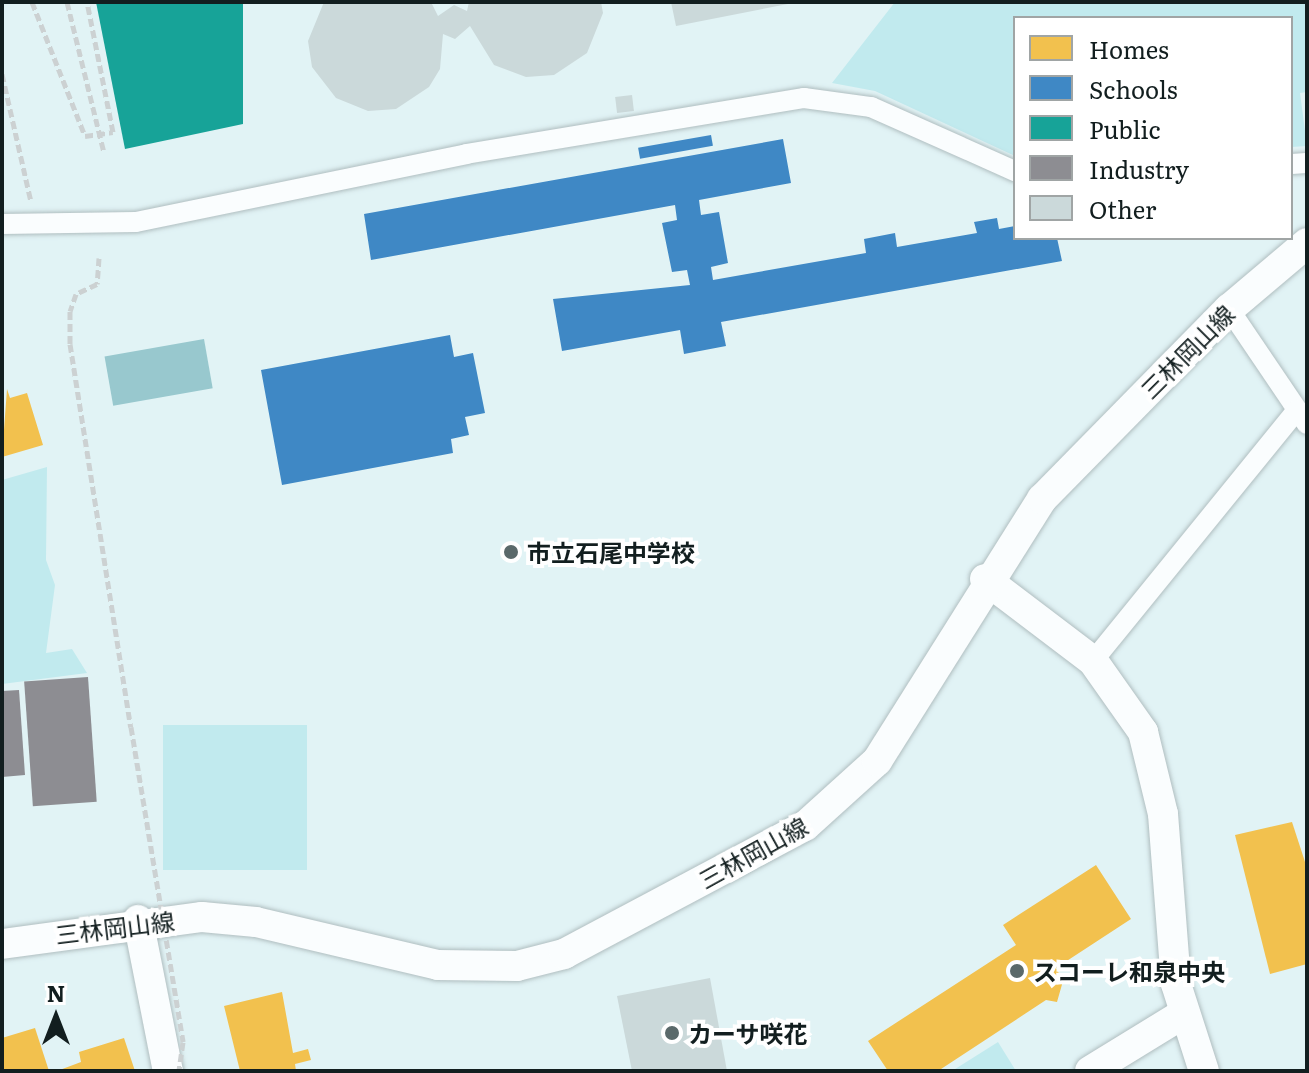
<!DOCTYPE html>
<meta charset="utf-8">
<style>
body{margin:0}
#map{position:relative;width:1309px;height:1073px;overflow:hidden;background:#e1f3f5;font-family:Literata,"Noto Sans JP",serif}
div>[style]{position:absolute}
.green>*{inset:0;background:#c1eaee;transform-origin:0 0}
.water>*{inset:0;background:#98c8ce;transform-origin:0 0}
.homes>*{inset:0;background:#f2c14e}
.schools>*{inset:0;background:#3f88c5;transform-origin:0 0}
.public>*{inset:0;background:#17a398}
.industry>*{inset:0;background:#8d8d92;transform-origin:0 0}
.building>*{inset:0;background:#cbd9da;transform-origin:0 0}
.path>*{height:5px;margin-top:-2.5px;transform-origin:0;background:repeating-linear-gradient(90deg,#ccd1d2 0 8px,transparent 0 12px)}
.roads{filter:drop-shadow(0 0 2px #b0bec0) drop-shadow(0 0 2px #b0bec0)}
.street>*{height:20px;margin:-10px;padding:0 10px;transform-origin:10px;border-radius:10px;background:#fafdfe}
.secondary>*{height:30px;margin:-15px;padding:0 15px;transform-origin:15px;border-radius:15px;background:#fafdfe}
.path-bridge>*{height:5px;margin-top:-2.5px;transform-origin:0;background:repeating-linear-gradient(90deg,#ccd1d2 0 8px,transparent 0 12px)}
.dots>*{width:22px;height:22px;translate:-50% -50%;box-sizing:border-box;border:4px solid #fff;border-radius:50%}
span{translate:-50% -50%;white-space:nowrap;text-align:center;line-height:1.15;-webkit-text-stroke:8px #fff;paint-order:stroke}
.street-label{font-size:24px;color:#121e1f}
.poi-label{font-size:24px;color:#121e1f;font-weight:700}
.left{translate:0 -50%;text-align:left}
.frame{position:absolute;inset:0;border:4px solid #121e1f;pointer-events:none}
.legend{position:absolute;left:1013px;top:16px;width:280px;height:224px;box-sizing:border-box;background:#fff;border:2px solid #a0a5a5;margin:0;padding:10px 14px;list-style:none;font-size:24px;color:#121e1f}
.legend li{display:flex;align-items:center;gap:16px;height:40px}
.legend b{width:40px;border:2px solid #a0a5a5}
.north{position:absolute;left:16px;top:977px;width:80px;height:80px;-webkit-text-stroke:6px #fff;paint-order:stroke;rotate:0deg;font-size:22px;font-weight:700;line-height:32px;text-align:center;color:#121e1f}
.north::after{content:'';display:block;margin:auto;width:28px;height:36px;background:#121e1f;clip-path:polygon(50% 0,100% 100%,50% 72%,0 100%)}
</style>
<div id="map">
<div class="green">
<i style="clip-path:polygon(895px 2px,1307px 2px,1307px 92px,1300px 93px,1307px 146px,1291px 147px,1291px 18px,1015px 18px,1015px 156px,875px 91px,832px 83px)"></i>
<i style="clip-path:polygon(47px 467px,46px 560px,55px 585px,46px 653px,72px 649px,87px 673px,2px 684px,2px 480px)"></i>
<i style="left:307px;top:725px;width:145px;height:144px;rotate:90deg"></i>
<i style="clip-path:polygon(998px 1042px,1016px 1071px,952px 1071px)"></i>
</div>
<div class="water">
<i style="left:204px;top:339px;width:50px;height:101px;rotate:80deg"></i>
</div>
<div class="homes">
<i style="clip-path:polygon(7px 389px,10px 398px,27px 393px,43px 445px,2px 457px)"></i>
<i style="clip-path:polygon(1292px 822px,1307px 868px,1307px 964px,1270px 974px,1235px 835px)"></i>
<i style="clip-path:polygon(1096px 865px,1131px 919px,1056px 968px,1063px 981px,1057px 1002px,1046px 1000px,938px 1071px,888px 1071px,868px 1041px,1016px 945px,1003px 925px)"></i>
<i style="clip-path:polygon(282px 992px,293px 1053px,308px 1049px,311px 1060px,295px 1064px,296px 1071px,240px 1071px,224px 1006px)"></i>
<i style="clip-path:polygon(35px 1028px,49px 1071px,2px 1071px,2px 1038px)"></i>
<i style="clip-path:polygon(124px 1038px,135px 1071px,57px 1071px,81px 1062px,79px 1052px)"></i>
</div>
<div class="schools">
<i style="left:711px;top:135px;width:11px;height:74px;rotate:80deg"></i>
<i style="clip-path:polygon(783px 139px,791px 183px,699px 200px,701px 215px,719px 212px,728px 263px,711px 267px,713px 280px,866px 253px,864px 239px,895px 233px,897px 247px,977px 233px,974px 222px,997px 218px,999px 229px,1015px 226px,1015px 238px,1057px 238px,1062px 261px,721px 322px,726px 346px,684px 354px,680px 330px,562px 351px,553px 299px,690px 285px,687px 270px,672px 272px,662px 223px,677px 220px,675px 205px,371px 260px,364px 214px)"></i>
<i style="clip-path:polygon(450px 335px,454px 357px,473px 353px,485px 413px,465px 417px,469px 435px,451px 439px,453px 453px,282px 485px,261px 370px)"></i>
</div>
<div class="public">
<i style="clip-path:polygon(96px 2px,243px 2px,243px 124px,125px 149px)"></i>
</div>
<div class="industry">
<i style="left:88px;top:677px;width:125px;height:64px;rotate:86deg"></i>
<i style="clip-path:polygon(19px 690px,25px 775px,2px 777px,2px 691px)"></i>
</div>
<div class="building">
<i style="clip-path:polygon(324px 2px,431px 2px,438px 16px,454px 5px,467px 11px,469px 2px,601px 2px,603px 13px,587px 53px,554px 75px,526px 77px,494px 65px,470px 26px,455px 39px,443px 34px,440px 69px,429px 87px,396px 109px,368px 111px,336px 98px,312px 67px,308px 41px)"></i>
<i style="clip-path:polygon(671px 2px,793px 2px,793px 3px,676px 26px)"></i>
<i style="left:632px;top:95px;width:16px;height:17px;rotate:83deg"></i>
<i style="clip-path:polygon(710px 978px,727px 1071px,632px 1071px,617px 996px)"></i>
</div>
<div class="path">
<i style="left:32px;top:2px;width:144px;rotate:68.4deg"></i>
<i style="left:85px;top:136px;width:28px;rotate:-8deg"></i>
<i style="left:113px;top:132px;width:133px;rotate:-101.3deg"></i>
<i style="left:67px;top:2px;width:155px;rotate:76.2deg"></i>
<i style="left:2px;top:74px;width:131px;rotate:77.2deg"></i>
<i style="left:99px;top:258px;width:26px;rotate:94deg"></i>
<i style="left:97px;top:284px;width:23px;rotate:155deg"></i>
<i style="left:76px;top:294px;width:18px;rotate:109deg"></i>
<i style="left:70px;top:311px;width:33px;rotate:90deg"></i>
<i style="left:70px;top:344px;width:388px;rotate:81deg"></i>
</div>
<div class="roads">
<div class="street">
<i style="left:1291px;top:164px;width:16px;rotate:-4deg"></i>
<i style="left:2px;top:224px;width:134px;rotate:-0.9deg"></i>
<i style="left:136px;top:222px;width:337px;rotate:-11.6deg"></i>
<i style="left:466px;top:154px;width:343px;rotate:-9.4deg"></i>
<i style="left:804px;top:98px;width:68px;rotate:7.7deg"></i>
<i style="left:871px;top:107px;width:158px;rotate:24deg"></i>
<i style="left:1229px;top:309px;width:139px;rotate:55.9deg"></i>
<i style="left:1093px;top:661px;width:323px;rotate:-50.9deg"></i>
</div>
<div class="secondary">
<i style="left:985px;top:579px;width:136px;rotate:37.2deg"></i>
<i style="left:1093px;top:661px;width:87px;rotate:54.8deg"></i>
<i style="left:1143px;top:732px;width:84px;rotate:76.3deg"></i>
<i style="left:1163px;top:814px;width:170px;rotate:85.6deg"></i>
<i style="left:1176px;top:984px;width:91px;rotate:72.2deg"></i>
<i style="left:138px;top:920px;width:154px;rotate:78.8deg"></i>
<i style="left:2px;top:944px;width:202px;rotate:-7.7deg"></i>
<i style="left:202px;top:917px;width:54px;rotate:5.3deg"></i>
<i style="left:256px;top:922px;width:187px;rotate:13.3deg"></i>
<i style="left:438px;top:965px;width:79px;rotate:0.7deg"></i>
<i style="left:517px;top:966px;width:49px;rotate:-14.3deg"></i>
<i style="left:564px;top:954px;width:273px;rotate:-28deg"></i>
<i style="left:805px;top:826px;width:97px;rotate:-42.1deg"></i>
<i style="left:877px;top:761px;width:310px;rotate:-57.8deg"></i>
<i style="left:1042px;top:499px;width:267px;rotate:-45.5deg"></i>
<i style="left:1229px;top:309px;width:102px;rotate:-40.2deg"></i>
<i style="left:1090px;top:1071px;width:109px;rotate:-31.5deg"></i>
</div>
</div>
<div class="path-bridge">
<i style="left:131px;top:727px;width:319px;rotate:80.6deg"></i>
<i style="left:183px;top:1042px;width:29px;rotate:98deg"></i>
</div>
<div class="dots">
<i style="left:511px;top:552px;background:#5a696a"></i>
<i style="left:1017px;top:971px;background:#5a696a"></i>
<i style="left:672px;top:1033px;background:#5a696a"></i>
</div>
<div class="street-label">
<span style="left:1187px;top:351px;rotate:-45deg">三林岡山線</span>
<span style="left:753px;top:852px;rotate:-29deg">三林岡山線</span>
<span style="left:115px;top:927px;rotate:-7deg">三林岡山線</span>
</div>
<div class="poi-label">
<span class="left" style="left:527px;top:552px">市立石尾中学校</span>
<span class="left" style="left:1033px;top:971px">スコーレ和泉中央</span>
<span class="left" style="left:688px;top:1033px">カーサ咲花</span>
</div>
<div class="frame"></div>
<ul class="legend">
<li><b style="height:22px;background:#f2c14e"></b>Homes</li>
<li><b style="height:22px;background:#3f88c5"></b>Schools</li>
<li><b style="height:22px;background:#17a398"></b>Public</li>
<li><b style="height:22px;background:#8d8d92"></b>Industry</li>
<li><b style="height:22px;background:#cbd9da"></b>Other</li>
</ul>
<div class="north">N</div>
</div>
